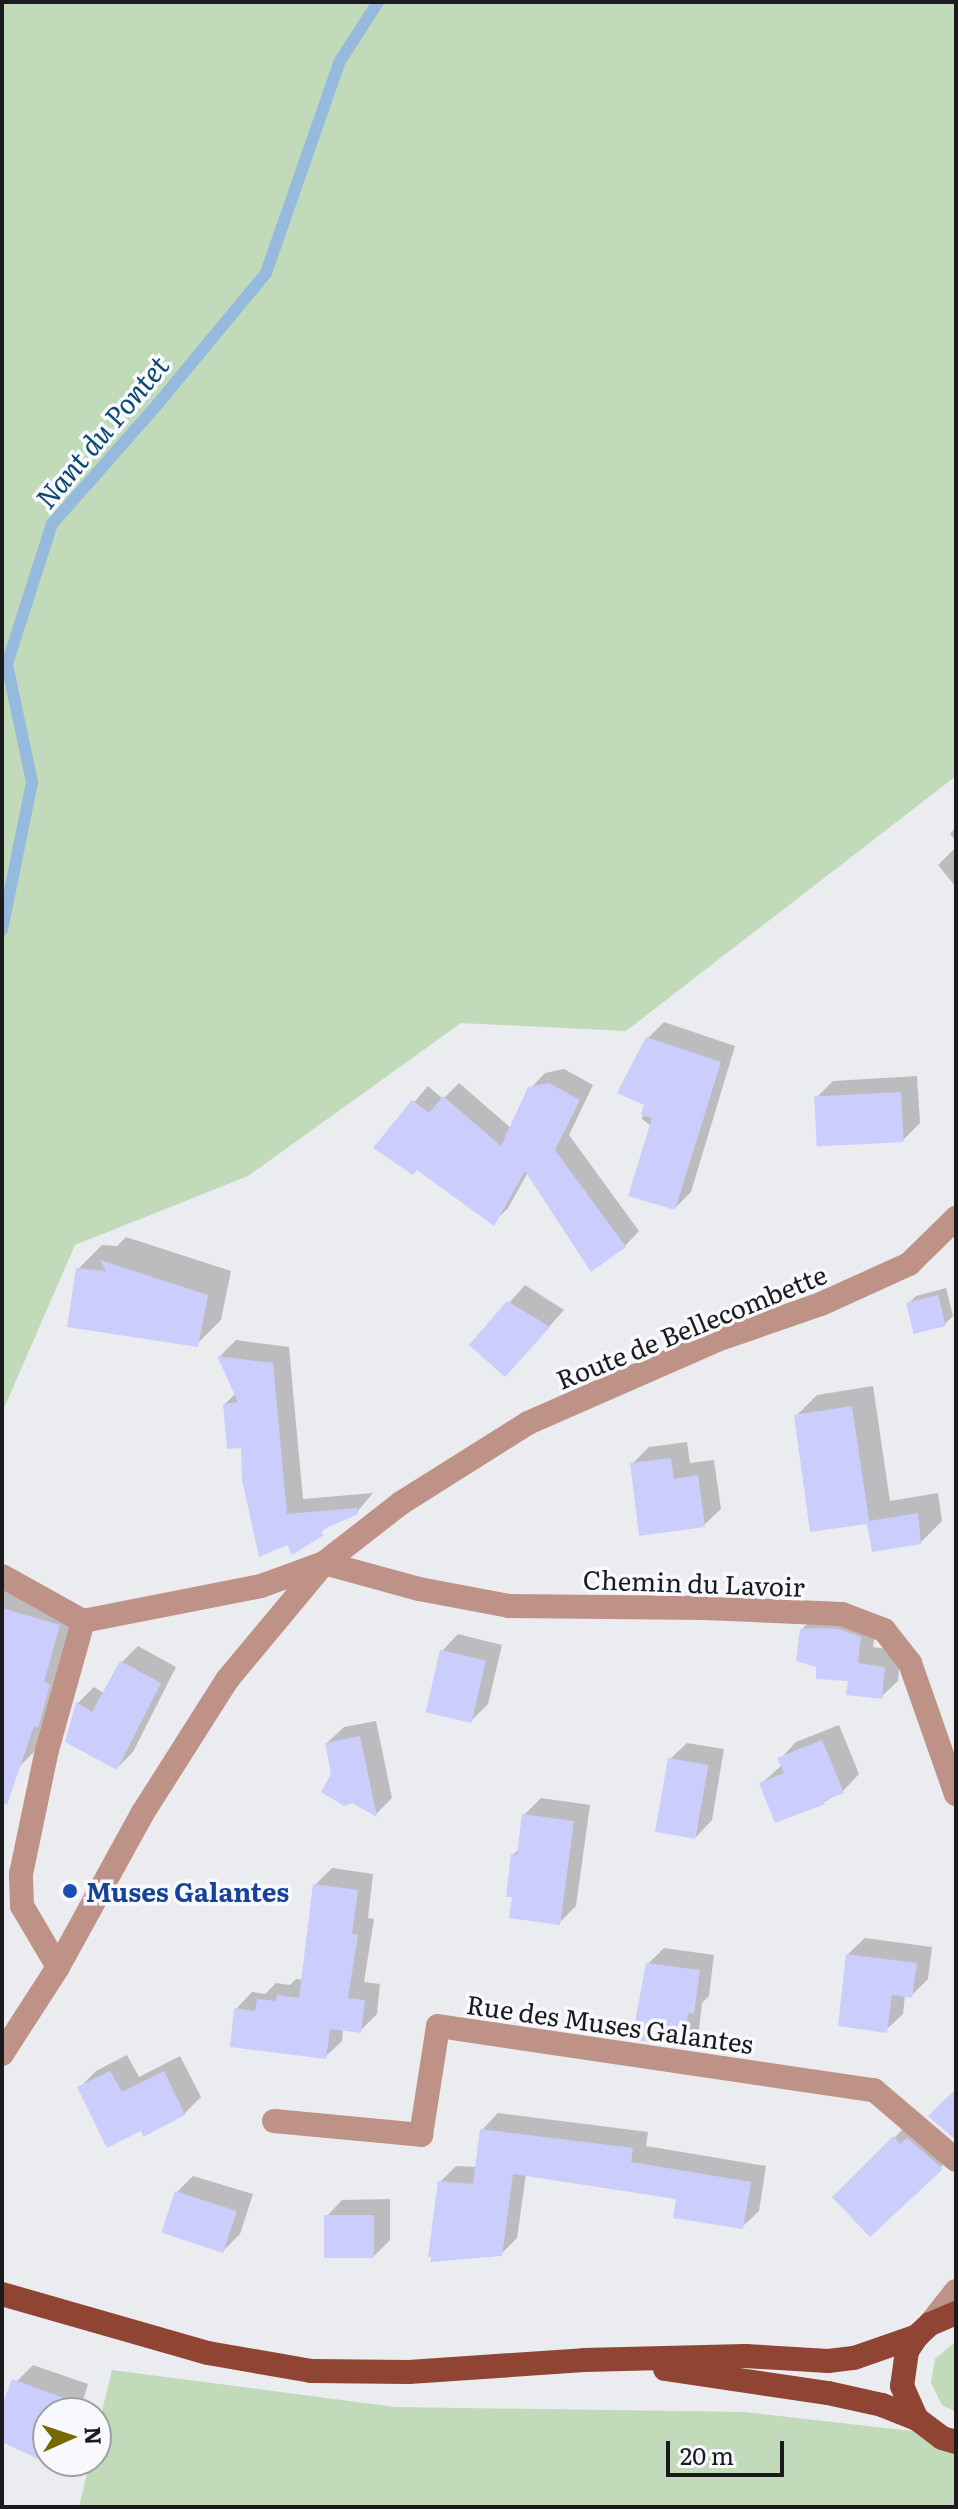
<!DOCTYPE html>
<style>
body{margin:0}
#map{position:relative;width:958px;height:2509px;overflow:hidden;background:#ebecef;font-family:Literata,serif}
div>[style]{position:absolute}
.green>*{inset:0;background:#c0daba}
.shadow>*{inset:0;background:#0003}
.stream>*{height:12px;margin:-6px;padding:0 6px;transform-origin:6px;border-radius:6px;background:#95badd}
.building>*{inset:0;background:#cbcefd;transform-origin:0 0}
.minor>*{height:24px;margin:-12px;padding:0 12px;transform-origin:12px;border-radius:12px;background:#be9287}
.major>*{height:24px;margin:-12px;padding:0 12px;transform-origin:12px;border-radius:12px;background:#904534}
.dots>*{width:22px;height:22px;translate:-50% -50%;box-sizing:border-box;border:4px solid #f8f9fd;border-radius:50%}
span{translate:-50% -50%;white-space:nowrap;text-align:center;line-height:1.15;-webkit-text-stroke:7px #f8f9fd;paint-order:stroke}
.street-label{font-size:26px;color:#1b1b1d}
.transit-label{font-size:26px;color:#164399;font-weight:700}
.left{translate:0 -50%;text-align:left}
.water-label{font-size:28px;color:#0d4874;font-style:italic}
.frame{position:absolute;inset:0;border:4px solid #1b1b1d;pointer-events:none}
.north{position:absolute;left:32px;top:2397px;width:80px;height:80px;box-sizing:border-box;background:#f8f9fd;border:2px solid #a0a0a3;border-radius:50%;rotate:87deg;font-size:22px;font-weight:700;line-height:32px;text-align:center;color:#1b1b1d}
.north::after{content:'';display:block;margin:auto;width:28px;height:36px;background:#756900;clip-path:polygon(50% 0,100% 100%,50% 72%,0 100%)}
.scale{position:absolute;left:666px;top:2441px;width:118px;height:36px;box-sizing:border-box;border:4px solid #1b1b1d;border-top:0;padding-left:10px;font-size:24px;line-height:28px;white-space:nowrap;color:#1b1b1d;-webkit-text-stroke:6px #f8f9fd;paint-order:stroke}
</style>
<div id="map">
<div class="green">
<i style="clip-path:polygon(2px 2px,956px 2px,956px 776px,626px 1031px,461px 1023px,248px 1176px,75px 1245px,2px 1413px)"></i>
<i style="clip-path:polygon(956px 2341px,956px 2412px,942px 2405px,931px 2383px,935px 2359px)"></i>
<i style="clip-path:polygon(112px 2370px,395px 2407px,744px 2412px,956px 2436px,956px 2507px,79px 2507px,90px 2461px,96px 2461px,96px 2436px)"></i>
</div>
<div class="shadow">
<i style="clip-path:polygon(956px 827px,956px 841px,950px 834px)"></i>
<i style="clip-path:polygon(956px 847px,956px 885px,955px 886px,938px 865px)"></i>
<i style="clip-path:polygon(664px 1022px,735px 1046px,691px 1192px,675px 1208px,652px 1127px,642px 1119px,646px 1104px,648px 1038px)"></i>
<i style="clip-path:polygon(564px 1069px,593px 1085px,569px 1135px,639px 1231px,625px 1246px,528px 1172px,508px 1208px,493px 1223px,417px 1168px,376px 1147px,428px 1086px,443px 1099px,459px 1083px,511px 1128px,530px 1089px,545px 1073px)"></i>
<i style="clip-path:polygon(917px 1076px,920px 1123px,903px 1140px,816px 1098px,833px 1081px)"></i>
<i style="clip-path:polygon(126px 1237px,231px 1271px,221px 1320px,197px 1344px,78px 1269px,102px 1245px,117px 1246px)"></i>
<i style="clip-path:polygon(525px 1285px,564px 1310px,521px 1358px,472px 1345px)"></i>
<i style="clip-path:polygon(946px 1288px,953px 1316px,945px 1324px,908px 1304px,916px 1296px)"></i>
<i style="clip-path:polygon(236px 1340px,289px 1347px,303px 1499px,373px 1493px,357px 1512px,334px 1522px,293px 1553px,225px 1404px,236px 1393px,220px 1356px)"></i>
<i style="clip-path:polygon(873px 1386px,890px 1501px,938px 1493px,942px 1521px,920px 1543px,869px 1522px,796px 1416px,817px 1395px)"></i>
<i style="clip-path:polygon(687px 1442px,690px 1463px,714px 1460px,721px 1509px,704px 1525px,632px 1464px,649px 1447px)"></i>
<i style="clip-path:polygon(2px 1563px,10px 1573px,74px 1609px,34px 1752px,18px 1768px,2px 1766px)"></i>
<i style="clip-path:polygon(818px 1613px,877px 1621px,873px 1647px,901px 1651px,898px 1681px,881px 1697px,818px 1666px,801px 1630px)"></i>
<i style="clip-path:polygon(458px 1634px,502px 1645px,488px 1704px,471px 1721px,442px 1651px)"></i>
<i style="clip-path:polygon(138px 1646px,176px 1667px,133px 1752px,117px 1768px,67px 1741px,78px 1703px,94px 1687px,105px 1694px,122px 1662px)"></i>
<i style="clip-path:polygon(376px 1721px,392px 1798px,376px 1814px,334px 1775px,327px 1743px,344px 1727px)"></i>
<i style="clip-path:polygon(839px 1725px,859px 1774px,843px 1791px,824px 1802px,761px 1784px,782px 1765px,780px 1759px,796px 1742px)"></i>
<i style="clip-path:polygon(687px 1743px,724px 1749px,712px 1820px,696px 1837px,670px 1759px)"></i>
<i style="clip-path:polygon(541px 1798px,590px 1805px,576px 1906px,559px 1923px,514px 1895px,513px 1855px,520px 1848px,524px 1815px)"></i>
<i style="clip-path:polygon(332px 1868px,373px 1874px,368px 1918px,374px 1919px,364px 1982px,380px 1984px,377px 2014px,360px 2031px,343px 2029px,342px 2041px,325px 2057px,236px 2009px,252px 1992px,265px 1994px,276px 1983px,290px 1985px,296px 1979px,303px 1980px,315px 1885px)"></i>
<i style="clip-path:polygon(865px 1938px,932px 1947px,928px 1979px,911px 1996px,905px 1995px,903px 2014px,886px 2030px,848px 1954px)"></i>
<i style="clip-path:polygon(664px 1948px,714px 1955px,709px 1996px,702px 2003px,699px 2029px,683px 2045px,648px 1964px)"></i>
<i style="clip-path:polygon(127px 2055px,139px 2077px,180px 2056px,201px 2097px,184px 2114px,141px 2129px,80px 2087px,96px 2071px)"></i>
<i style="clip-path:polygon(498px 2113px,648px 2132px,646px 2146px,766px 2166px,759px 2211px,742px 2227px,679px 2197px,526px 2174px,517px 2238px,501px 2254px,440px 2182px,456px 2166px,477px 2167px,482px 2130px)"></i>
<i style="clip-path:polygon(910px 2122px,956px 2153px,870px 2234px,835px 2197px)"></i>
<i style="clip-path:polygon(193px 2176px,253px 2194px,240px 2234px,223px 2251px,177px 2192px)"></i>
<i style="clip-path:polygon(390px 2199px,390px 2240px,374px 2256px,326px 2217px,342px 2200px)"></i>
<i style="clip-path:polygon(33px 2365px,88px 2384px,79px 2413px,48px 2413px,48px 2461px,55px 2461px,53px 2464px,21px 2448px,17px 2381px)"></i>
</div>
<div class="stream">
<i style="left:2px;top:930px;width:151px;rotate:-78.5deg"></i>
<i style="left:32px;top:782px;width:121px;rotate:-102deg"></i>
<i style="left:7px;top:664px;width:147px;rotate:-72.2deg"></i>
<i style="left:52px;top:524px;width:157px;rotate:-48.6deg"></i>
<i style="left:156px;top:406px;width:173px;rotate:-50.4deg"></i>
<i style="left:266px;top:273px;width:225px;rotate:-70.8deg"></i>
<i style="left:340px;top:61px;width:70px;rotate:-57.2deg"></i>
</div>
<div class="building">
<i style="clip-path:polygon(646px 1037px,721px 1062px,675px 1210px,628px 1196px,652px 1118px,641px 1115px,644px 1105px,617px 1093px)"></i>
<i style="clip-path:polygon(549px 1083px,580px 1100px,555px 1150px,626px 1247px,591px 1272px,525px 1171px,494px 1226px,417px 1170px,413px 1175px,373px 1148px,412px 1100px,429px 1113px,443px 1096px,501px 1146px,528px 1087px)"></i>
<i style="left:901px;top:1092px;width:50px;height:87px;rotate:87deg"></i>
<i style="clip-path:polygon(100px 1260px,208px 1295px,198px 1347px,67px 1327px,76px 1268px,106px 1271px)"></i>
<i style="left:938px;top:1295px;width:32px;height:33px;rotate:76deg"></i>
<i style="clip-path:polygon(507px 1301px,550px 1327px,505px 1377px,469px 1345px)"></i>
<i style="clip-path:polygon(217px 1356px,273px 1363px,287px 1514px,357px 1508px,358px 1514px,320px 1531px,324px 1535px,292px 1555px,287px 1545px,259px 1557px,242px 1480px,241px 1448px,227px 1449px,223px 1404px,238px 1402px)"></i>
<i style="clip-path:polygon(852px 1406px,869px 1521px,918px 1513px,921px 1544px,872px 1552px,867px 1524px,810px 1532px,794px 1415px)"></i>
<i style="clip-path:polygon(671px 1458px,674px 1479px,698px 1475px,705px 1527px,639px 1536px,630px 1463px)"></i>
<i style="clip-path:polygon(2px 1608px,60px 1625px,44px 1682px,50px 1685px,38px 1728px,34px 1726px,7px 1805px,2px 1804px)"></i>
<i style="clip-path:polygon(822px 1628px,839px 1629px,861px 1637px,858px 1663px,885px 1667px,882px 1699px,846px 1695px,848px 1681px,816px 1679px,816px 1667px,796px 1661px,800px 1629px)"></i>
<i style="left:440px;top:1650px;width:47px;height:64px;rotate:13deg"></i>
<i style="clip-path:polygon(120px 1661px,161px 1683px,117px 1770px,65px 1742px,76px 1702px,92px 1712px)"></i>
<i style="clip-path:polygon(360px 1736px,377px 1817px,352px 1803px,344px 1806px,321px 1792px,331px 1774px,325px 1743px)"></i>
<i style="clip-path:polygon(822px 1740px,844px 1793px,823px 1801px,825px 1804px,775px 1823px,759px 1783px,784px 1773px,777px 1758px)"></i>
<i style="left:668px;top:1758px;width:41px;height:75px;rotate:10deg"></i>
<i style="clip-path:polygon(522px 1814px,574px 1821px,560px 1925px,509px 1918px,512px 1897px,506px 1897px,511px 1854px,517px 1855px)"></i>
<i style="clip-path:polygon(313px 1884px,358px 1890px,352px 1934px,358px 1935px,348px 1998px,365px 2000px,361px 2033px,330px 2029px,326px 2059px,230px 2047px,234px 2008px,255px 2011px,257px 1999px,276px 2001px,277px 1995px,299px 1998px)"></i>
<i style="clip-path:polygon(846px 1954px,917px 1963px,912px 1998px,892px 1995px,887px 2033px,838px 2026px)"></i>
<i style="clip-path:polygon(646px 1963px,700px 1970px,694px 2014px,688px 2013px,683px 2047px,632px 2039px)"></i>
<i style="clip-path:polygon(110px 2071px,122px 2092px,164px 2071px,185px 2115px,143px 2137px,141px 2131px,107px 2148px,77px 2087px)"></i>
<i style="clip-path:polygon(956px 2089px,956px 2140px,928px 2116px)"></i>
<i style="clip-path:polygon(480px 2129px,633px 2148px,631px 2162px,751px 2182px,743px 2229px,673px 2218px,676px 2199px,513px 2174px,502px 2256px,431px 2262px,431px 2257px,428px 2257px,438px 2181px,473px 2184px)"></i>
<i style="clip-path:polygon(893px 2136px,900px 2144px,907px 2138px,943px 2169px,870px 2237px,832px 2197px)"></i>
<i style="left:175px;top:2191px;width:65px;height:44px;rotate:18deg"></i>
<i style="left:374px;top:2215px;width:43px;height:50px;rotate:90deg"></i>
<i style="clip-path:polygon(12px 2379px,72px 2401px,69px 2413px,48px 2413px,48px 2461px,55px 2461px,53px 2466px,2px 2442px,2px 2405px)"></i>
</div>
<div class="minor">
<i style="left:2px;top:1576px;width:93px;rotate:29.1deg"></i>
<i style="left:83px;top:1621px;width:181px;rotate:-11.1deg"></i>
<i style="left:261px;top:1586px;width:67px;rotate:-20.1deg"></i>
<i style="left:324px;top:1563px;width:98px;rotate:15.3deg"></i>
<i style="left:419px;top:1589px;width:92px;rotate:10.7deg"></i>
<i style="left:509px;top:1606px;width:196px;rotate:0.6deg"></i>
<i style="left:705px;top:1608px;width:137px;rotate:2.5deg"></i>
<i style="left:842px;top:1614px;width:45px;rotate:20.9deg"></i>
<i style="left:884px;top:1630px;width:42px;rotate:51.8deg"></i>
<i style="left:910px;top:1663px;width:139px;rotate:70.7deg"></i>
<i style="left:58px;top:1967px;width:71px;rotate:-120.5deg"></i>
<i style="left:22px;top:1906px;width:32px;rotate:-92deg"></i>
<i style="left:21px;top:1874px;width:127px;rotate:-78.2deg"></i>
<i style="left:47px;top:1750px;width:134px;rotate:-74.4deg"></i>
<i style="left:2px;top:2054px;width:103px;rotate:-57.2deg"></i>
<i style="left:58px;top:1967px;width:175px;rotate:-61.2deg"></i>
<i style="left:142px;top:1814px;width:159px;rotate:-57.6deg"></i>
<i style="left:227px;top:1680px;width:152px;rotate:-50.3deg"></i>
<i style="left:324px;top:1563px;width:98px;rotate:-37.9deg"></i>
<i style="left:401px;top:1503px;width:150px;rotate:-32.2deg"></i>
<i style="left:528px;top:1423px;width:206px;rotate:-23.7deg"></i>
<i style="left:717px;top:1340px;width:110px;rotate:-19.1deg"></i>
<i style="left:821px;top:1304px;width:97px;rotate:-24.4deg"></i>
<i style="left:909px;top:1264px;width:66px;rotate:-44.4deg"></i>
<i style="left:274px;top:2121px;width:148px;rotate:5.4deg"></i>
<i style="left:421px;top:2135px;width:110px;rotate:-81.1deg"></i>
<i style="left:438px;top:2026px;width:441px;rotate:8.4deg"></i>
<i style="left:874px;top:2090px;width:108px;rotate:40.5deg"></i>
<i style="left:930px;top:2324px;width:42px;rotate:-51.8deg"></i>
</div>
<div class="major">
<i style="left:2px;top:2294px;width:214px;rotate:16deg"></i>
<i style="left:208px;top:2353px;width:105px;rotate:9.9deg"></i>
<i style="left:311px;top:2371px;width:98px;rotate:0.6deg"></i>
<i style="left:409px;top:2372px;width:175px;rotate:-3.9deg"></i>
<i style="left:584px;top:2360px;width:161px;rotate:-1.4deg"></i>
<i style="left:745px;top:2356px;width:83px;rotate:3.4deg"></i>
<i style="left:828px;top:2361px;width:26px;rotate:-7deg"></i>
<i style="left:854px;top:2358px;width:67px;rotate:-19.2deg"></i>
<i style="left:956px;top:2313px;width:28px;rotate:157deg"></i>
<i style="left:930px;top:2324px;width:18px;rotate:137deg"></i>
<i style="left:917px;top:2336px;width:18px;rotate:124deg"></i>
<i style="left:907px;top:2351px;width:35px;rotate:98deg"></i>
<i style="left:902px;top:2386px;width:36px;rotate:66deg"></i>
<i style="left:917px;top:2419px;width:31px;rotate:37deg"></i>
<i style="left:942px;top:2438px;width:15px;rotate:16deg"></i>
<i style="left:665px;top:2369px;width:165px;rotate:8.4deg"></i>
<i style="left:828px;top:2393px;width:55px;rotate:12.5deg"></i>
<i style="left:882px;top:2405px;width:38px;rotate:22deg"></i>
</div>
<div class="dots">
<i style="left:70px;top:1891px;background:#1a4fb4"></i>
</div>
<div class="street-label">
<span style="left:691px;top:1326px;rotate:-22deg">Route de Bellecombette</span>
<span style="left:694px;top:1582px;rotate:2deg">Chemin du Lavoir</span>
<span style="left:610px;top:2023px;rotate:8deg">Rue des Muses Galantes</span>
</div>
<div class="transit-label">
<span class="left" style="left:86px;top:1891px">Muses Galantes</span>
</div>
<div class="water-label">
<span style="left:101px;top:431px;rotate:-50deg">Nant du Pontet</span>
</div>
<div class="frame"></div>
<div class="north">N</div>
<div class="scale">20 m</div>
</div>
